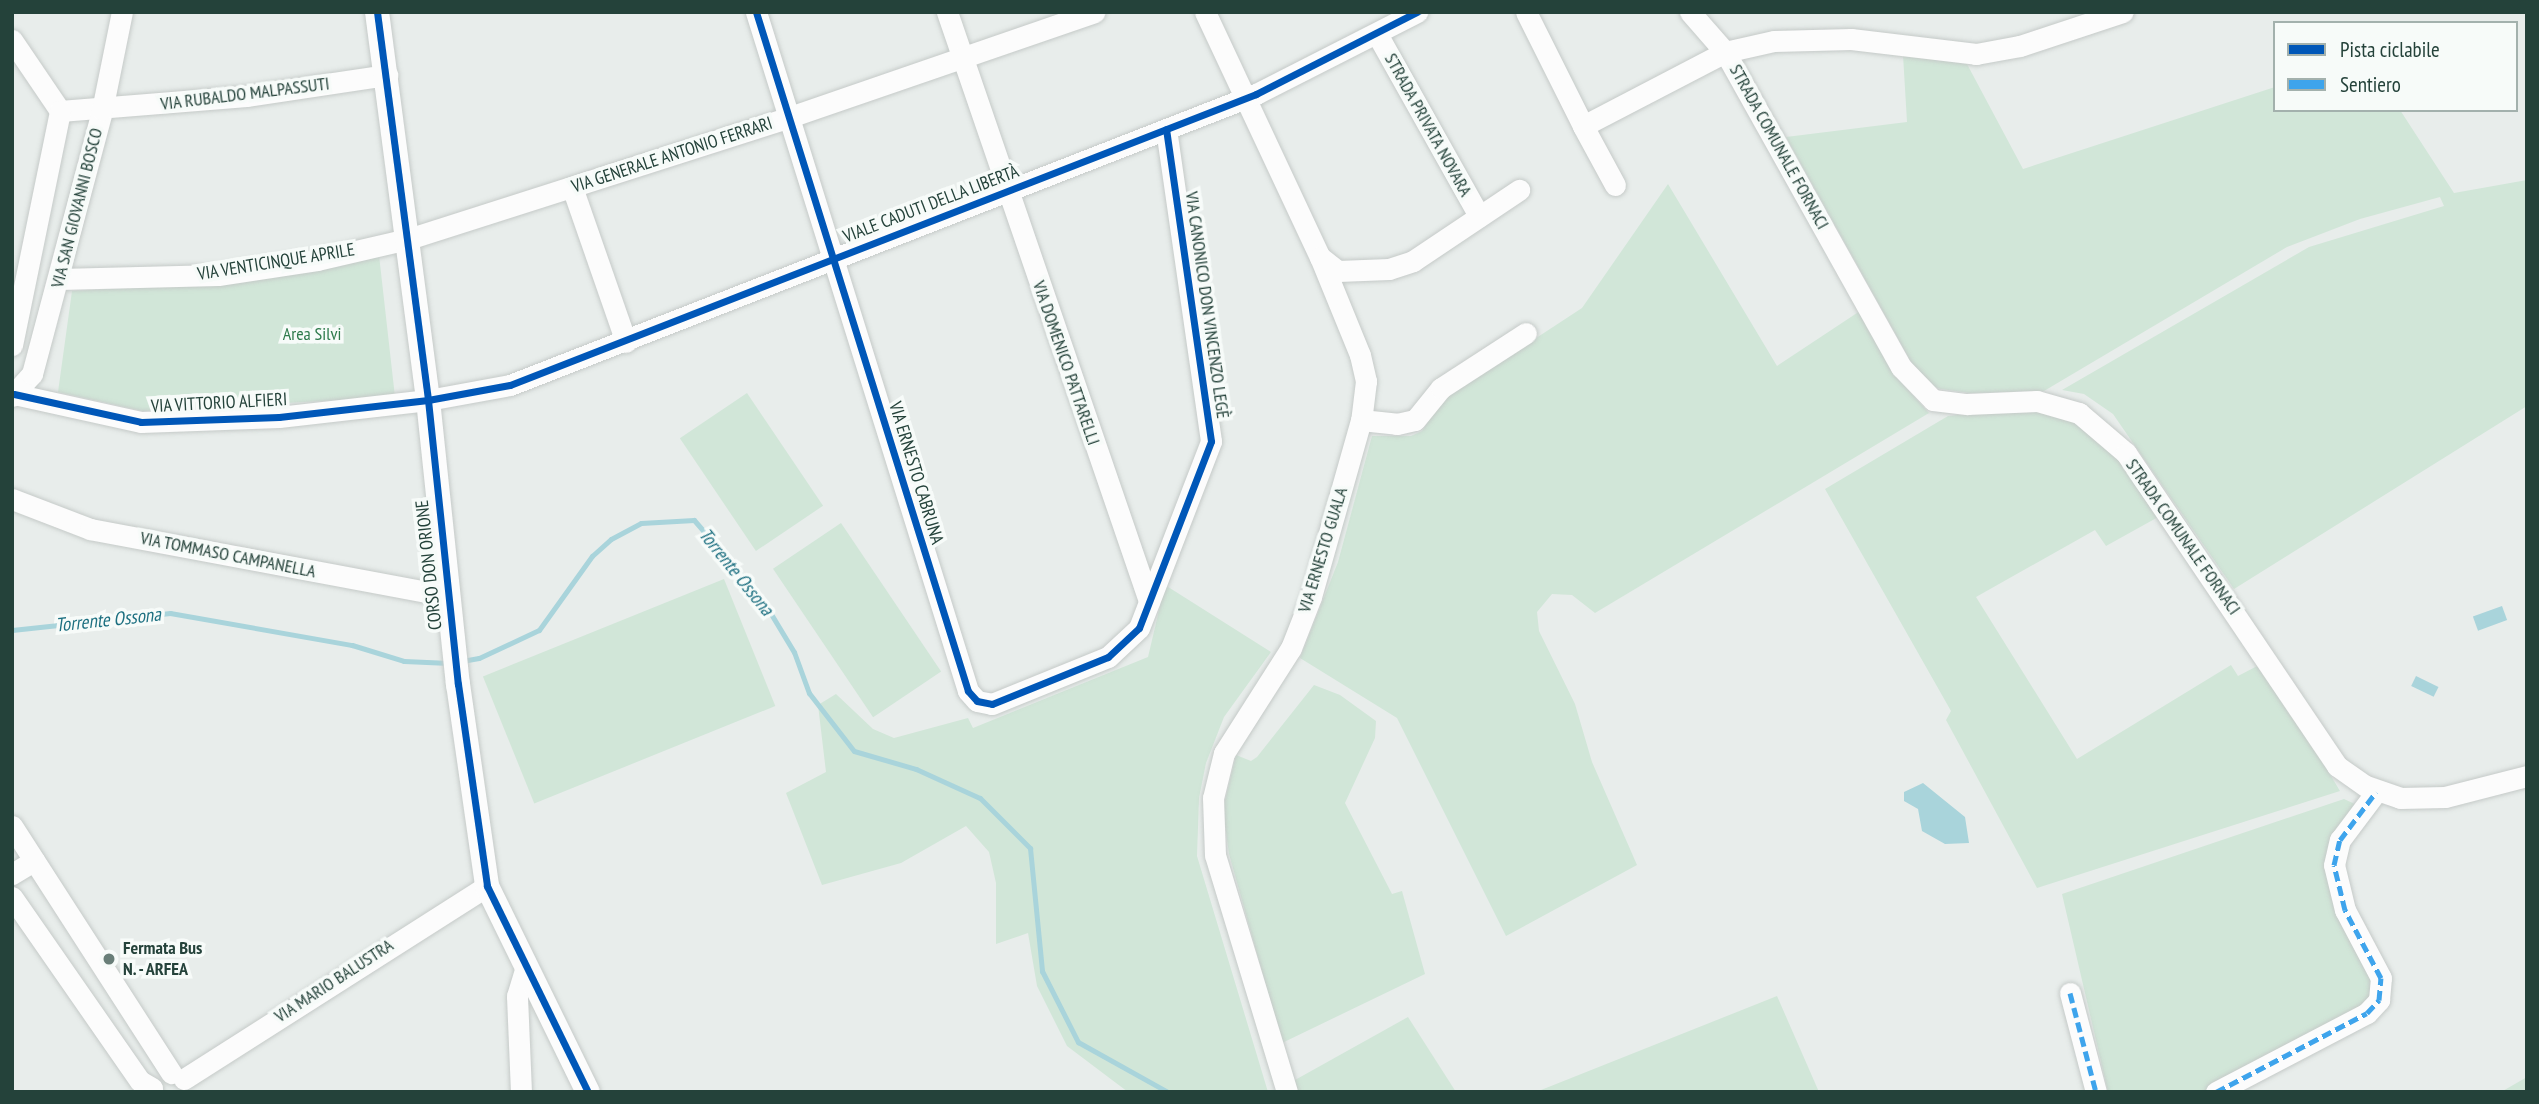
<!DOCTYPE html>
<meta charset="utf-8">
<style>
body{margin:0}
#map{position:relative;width:2539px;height:1104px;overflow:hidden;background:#e8edeb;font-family:"PT Sans Narrow",sans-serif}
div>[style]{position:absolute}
.green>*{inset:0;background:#d1e6d8;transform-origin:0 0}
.water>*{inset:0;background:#a9d4db;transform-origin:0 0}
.stream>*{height:5px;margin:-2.5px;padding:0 2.5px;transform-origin:2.5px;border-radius:2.5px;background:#a9d4db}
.roads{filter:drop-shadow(0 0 2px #c5cac8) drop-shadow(0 0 2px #c5cac8)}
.minor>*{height:21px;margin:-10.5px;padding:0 10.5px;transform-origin:10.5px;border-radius:10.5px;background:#fcfcfc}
.tertiary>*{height:24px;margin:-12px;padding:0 12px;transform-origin:12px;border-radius:12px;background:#fcfcfc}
.quiet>*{height:5px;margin-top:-2.5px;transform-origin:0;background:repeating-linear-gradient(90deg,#3ea4ec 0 10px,transparent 0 15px)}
.cycleway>*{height:7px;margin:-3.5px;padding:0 3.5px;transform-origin:3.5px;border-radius:3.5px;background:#0057b8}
.dots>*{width:19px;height:19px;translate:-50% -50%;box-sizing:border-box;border:4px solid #f7fbf9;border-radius:50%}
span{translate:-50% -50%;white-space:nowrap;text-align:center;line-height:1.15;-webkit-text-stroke:7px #f7fbf9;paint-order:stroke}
.street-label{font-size:18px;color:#24423a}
.park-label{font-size:18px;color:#2d7a4b}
.poi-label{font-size:18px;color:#24423a;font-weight:700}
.left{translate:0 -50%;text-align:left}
.water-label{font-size:19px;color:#1c6f80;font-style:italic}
.frame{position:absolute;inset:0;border:14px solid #24423a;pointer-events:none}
.legend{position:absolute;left:2273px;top:21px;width:245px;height:91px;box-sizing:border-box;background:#f7fbf9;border:2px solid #a3b1ad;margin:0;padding:9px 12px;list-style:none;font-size:21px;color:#24423a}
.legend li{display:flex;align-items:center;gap:14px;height:35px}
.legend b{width:35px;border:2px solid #a3b1ad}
</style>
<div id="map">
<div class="green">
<i style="clip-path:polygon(1903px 55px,1967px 64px,2023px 169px,2275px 87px,2275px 110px,2400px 110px,2454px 193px,2527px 180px,2527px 406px,2234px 589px,2113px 414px,2084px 394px,2062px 390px,2309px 247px,2444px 206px,2440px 197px,2360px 219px,2287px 247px,2044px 391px,1970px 393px,1941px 389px,1929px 385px,1916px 371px,1786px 137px,1907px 122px)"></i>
<i style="clip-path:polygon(1668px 184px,1777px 366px,1860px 311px,1898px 379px,1929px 413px,1595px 613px,1572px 595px,1552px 594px,1537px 612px,1539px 631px,1575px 704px,1592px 762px,1637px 865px,1506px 936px,1397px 718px,1300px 658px,1338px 562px,1372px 436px,1411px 436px,1422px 431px,1441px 402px,1460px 388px,1582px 308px)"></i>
<i style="clip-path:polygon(379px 255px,395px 397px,143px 411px,58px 392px,72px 291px,219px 283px)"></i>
<i style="left:747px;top:393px;width:136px;height:81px;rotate:56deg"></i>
<i style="clip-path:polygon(2034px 407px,2080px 418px,2114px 448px,2160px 516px,2106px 546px,2095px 530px,1976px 597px,2077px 759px,2231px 665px,2238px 676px,2263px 663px,2340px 791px,2037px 888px,1946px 720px,1951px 711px,1825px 489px,1948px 416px)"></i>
<i style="left:841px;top:523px;width:179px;height:82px;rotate:56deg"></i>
<i style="left:724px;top:579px;width:137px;height:260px;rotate:68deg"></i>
<i style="clip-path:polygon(1165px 585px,1271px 652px,1224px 717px,1206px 763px,1199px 798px,1197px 856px,1268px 1092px,1128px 1092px,1067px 1046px,1037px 986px,1028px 933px,996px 944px,996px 883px,989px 852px,966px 826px,901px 863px,822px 885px,786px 793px,826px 772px,818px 705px,836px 694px,873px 729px,894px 738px,968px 718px,973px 728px,1148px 657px)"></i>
<i style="clip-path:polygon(1314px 685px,1340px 695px,1376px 721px,1375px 738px,1345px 803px,1392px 894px,1402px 891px,1425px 974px,1282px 1043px,1229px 854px,1223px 809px,1236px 755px,1251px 761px,1257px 757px)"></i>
<i style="clip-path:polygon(2344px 799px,2359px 806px,2329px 846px,2375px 975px,2373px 1001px,2207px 1092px,2108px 1092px,2062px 894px)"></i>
<i style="clip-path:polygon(1777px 996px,1819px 1092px,1536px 1092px,1757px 1004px)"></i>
<i style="clip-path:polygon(1408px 1017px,1456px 1092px,1298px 1092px,1295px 1080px)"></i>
<i style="clip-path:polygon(2527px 1077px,2527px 1092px,2501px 1092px)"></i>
</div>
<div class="water">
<i style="left:2502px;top:606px;width:15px;height:31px;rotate:70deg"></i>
<i style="left:2416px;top:676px;width:25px;height:11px;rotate:26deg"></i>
<i style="clip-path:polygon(1923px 783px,1965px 817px,1969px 843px,1945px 844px,1922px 831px,1918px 809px,1904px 801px,1904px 792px)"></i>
</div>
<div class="stream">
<i style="left:12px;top:630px;width:159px;rotate:-6.1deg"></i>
<i style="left:170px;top:613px;width:185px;rotate:10deg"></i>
<i style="left:352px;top:645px;width:54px;rotate:17.1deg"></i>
<i style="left:404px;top:661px;width:45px;rotate:2.5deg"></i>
<i style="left:462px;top:661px;width:17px;rotate:-10deg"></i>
<i style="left:479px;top:658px;width:66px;rotate:-25deg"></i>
<i style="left:539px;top:630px;width:91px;rotate:-54.4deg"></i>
<i style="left:592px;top:556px;width:25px;rotate:-42deg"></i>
<i style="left:611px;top:539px;width:34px;rotate:-28deg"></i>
<i style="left:641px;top:523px;width:53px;rotate:-3.2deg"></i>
<i style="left:694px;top:520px;width:104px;rotate:49.3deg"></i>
<i style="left:762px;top:599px;width:62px;rotate:58.9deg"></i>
<i style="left:794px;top:652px;width:44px;rotate:69.9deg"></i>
<i style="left:809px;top:693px;width:73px;rotate:52.2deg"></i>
<i style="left:854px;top:751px;width:65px;rotate:16.2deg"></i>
<i style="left:916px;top:769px;width:70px;rotate:24.4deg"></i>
<i style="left:980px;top:798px;width:71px;rotate:45deg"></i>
<i style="left:1030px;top:848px;width:124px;rotate:84.4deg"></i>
<i style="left:1042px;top:971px;width:80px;rotate:63.1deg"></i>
<i style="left:1078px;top:1042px;width:103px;rotate:29.1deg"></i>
</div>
<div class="roads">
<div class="minor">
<i style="left:756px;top:12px;width:711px;rotate:72.66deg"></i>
<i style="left:968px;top:691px;width:13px;rotate:48deg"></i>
<i style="left:977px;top:701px;width:15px;rotate:11deg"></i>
<i style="left:992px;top:704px;width:125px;rotate:-22.1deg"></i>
<i style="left:1108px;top:657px;width:42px;rotate:-43.1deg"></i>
<i style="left:1139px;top:628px;width:200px;rotate:-68.9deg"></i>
<i style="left:1211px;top:441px;width:315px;rotate:-98.2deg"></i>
<i style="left:947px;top:12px;width:623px;rotate:71.07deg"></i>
<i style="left:1205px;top:12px;width:271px;rotate:64.9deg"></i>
<i style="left:1320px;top:257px;width:106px;rotate:67.8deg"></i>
<i style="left:1360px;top:355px;width:27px;rotate:77deg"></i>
<i style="left:1366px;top:381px;width:39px;rotate:97deg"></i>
<i style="left:1361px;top:420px;width:184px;rotate:105.8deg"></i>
<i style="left:1311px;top:597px;width:55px;rotate:111.4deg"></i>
<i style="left:1291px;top:648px;width:125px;rotate:122.5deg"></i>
<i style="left:1224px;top:753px;width:46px;rotate:103.7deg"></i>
<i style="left:1213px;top:798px;width:57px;rotate:88deg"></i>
<i style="left:1215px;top:855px;width:248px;rotate:73.1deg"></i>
<i style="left:1526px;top:12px;width:127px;rotate:63.4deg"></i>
<i style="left:1690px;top:12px;width:53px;rotate:48.8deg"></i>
<i style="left:1725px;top:52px;width:361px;rotate:60.8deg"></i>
<i style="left:1901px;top:367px;width:46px;rotate:45.9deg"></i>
<i style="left:1933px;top:400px;width:34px;rotate:7deg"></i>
<i style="left:1967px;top:404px;width:70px;rotate:-2.5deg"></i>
<i style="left:2037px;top:401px;width:44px;rotate:15.9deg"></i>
<i style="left:2079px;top:413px;width:62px;rotate:40.4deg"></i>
<i style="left:2126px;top:453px;width:377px;rotate:56deg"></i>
<i style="left:2337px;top:766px;width:35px;rotate:35deg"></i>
<i style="left:2366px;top:786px;width:36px;rotate:19deg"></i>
<i style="left:2400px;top:798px;width:45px;rotate:-1.3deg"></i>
<i style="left:2445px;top:797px;width:85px;rotate:-14.4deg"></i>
<i style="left:1377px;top:34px;width:209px;rotate:60.7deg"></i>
<i style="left:12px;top:40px;width:86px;rotate:55.9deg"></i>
<i style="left:60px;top:111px;width:187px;rotate:-4.6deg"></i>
<i style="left:246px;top:96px;width:143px;rotate:-8.5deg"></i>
<i style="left:1615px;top:185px;width:67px;rotate:-118.5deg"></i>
<i style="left:1583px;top:126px;width:160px;rotate:-27.5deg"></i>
<i style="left:1725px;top:52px;width:50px;rotate:-12.7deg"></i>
<i style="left:1774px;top:41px;width:77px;rotate:-1.5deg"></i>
<i style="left:1851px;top:39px;width:126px;rotate:6.8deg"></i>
<i style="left:1976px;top:54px;width:45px;rotate:-10.3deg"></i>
<i style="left:2020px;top:46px;width:108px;rotate:-18.3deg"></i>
<i style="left:572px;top:187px;width:164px;rotate:70.8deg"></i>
<i style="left:1320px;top:257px;width:23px;rotate:38deg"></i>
<i style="left:1338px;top:271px;width:51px;rotate:-2.2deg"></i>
<i style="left:1389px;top:269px;width:25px;rotate:-18deg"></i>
<i style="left:1413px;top:261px;width:128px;rotate:-33.8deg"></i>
<i style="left:59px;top:279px;width:159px;rotate:-1.4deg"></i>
<i style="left:218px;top:275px;width:100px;rotate:-8.6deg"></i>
<i style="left:317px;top:260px;width:93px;rotate:-13deg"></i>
<i style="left:408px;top:239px;width:398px;rotate:-17.7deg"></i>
<i style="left:787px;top:118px;width:325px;rotate:-19deg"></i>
<i style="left:12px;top:345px;width:239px;rotate:-78.4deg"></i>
<i style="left:14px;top:394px;width:130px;rotate:12.4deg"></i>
<i style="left:141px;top:422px;width:138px;rotate:-2.1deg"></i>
<i style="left:279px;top:417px;width:150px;rotate:-6.5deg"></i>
<i style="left:428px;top:400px;width:83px;rotate:-10.4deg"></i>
<i style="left:510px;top:385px;width:801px;rotate:-21.31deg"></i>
<i style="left:1256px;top:94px;width:181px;rotate:-27deg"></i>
<i style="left:12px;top:396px;width:30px;rotate:-48deg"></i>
<i style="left:32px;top:374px;width:273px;rotate:-75.1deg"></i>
<i style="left:102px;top:110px;width:100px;rotate:-78.5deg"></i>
<i style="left:1361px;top:420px;width:36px;rotate:6deg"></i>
<i style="left:1397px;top:424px;width:18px;rotate:-13deg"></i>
<i style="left:1415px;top:420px;width:41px;rotate:-50.9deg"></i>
<i style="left:1441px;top:388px;width:101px;rotate:-32.9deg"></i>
<i style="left:12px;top:499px;width:84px;rotate:21deg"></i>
<i style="left:90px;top:529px;width:364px;rotate:10.6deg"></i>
<i style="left:12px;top:826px;width:294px;rotate:57.2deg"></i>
<i style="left:12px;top:874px;width:26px;rotate:-31deg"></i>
<i style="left:12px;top:897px;width:224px;rotate:55.2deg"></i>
<i style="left:140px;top:1081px;width:14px;rotate:30deg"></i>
<i style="left:2070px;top:993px;width:102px;rotate:75.3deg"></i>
<i style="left:184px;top:1079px;width:359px;rotate:-32.5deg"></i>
<i style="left:521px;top:1092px;width:96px;rotate:-92.4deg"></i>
<i style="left:517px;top:996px;width:30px;rotate:-73deg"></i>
<i style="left:2216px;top:1092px;width:170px;rotate:-27.6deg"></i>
<i style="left:2367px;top:1013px;width:18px;rotate:-47deg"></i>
<i style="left:2379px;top:1000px;width:22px;rotate:-85deg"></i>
<i style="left:2381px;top:978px;width:77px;rotate:-117.9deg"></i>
<i style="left:2345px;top:910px;width:46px;rotate:-103.7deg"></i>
<i style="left:2334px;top:865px;width:26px;rotate:-77deg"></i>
<i style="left:2340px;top:840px;width:60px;rotate:-53.1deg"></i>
</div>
<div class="tertiary">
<i style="left:377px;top:12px;width:391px;rotate:82.5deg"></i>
<i style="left:428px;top:400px;width:286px;rotate:84deg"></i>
<i style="left:458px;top:684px;width:204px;rotate:81.8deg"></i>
<i style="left:487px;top:886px;width:229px;rotate:63.9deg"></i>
</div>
</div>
<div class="quiet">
<i style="left:2070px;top:993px;width:102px;rotate:75.3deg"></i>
<i style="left:2216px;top:1092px;width:170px;rotate:-27.6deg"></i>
<i style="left:2367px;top:1013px;width:18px;rotate:-47deg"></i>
<i style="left:2379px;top:1000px;width:22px;rotate:-85deg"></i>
<i style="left:2381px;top:978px;width:77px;rotate:-117.9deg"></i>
<i style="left:2345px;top:910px;width:46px;rotate:-103.7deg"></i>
<i style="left:2334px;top:865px;width:26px;rotate:-77deg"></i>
<i style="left:2340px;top:840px;width:60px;rotate:-53.1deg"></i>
</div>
<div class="cycleway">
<i style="left:377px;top:12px;width:391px;rotate:82.5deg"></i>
<i style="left:428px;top:400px;width:286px;rotate:84deg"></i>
<i style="left:458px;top:684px;width:204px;rotate:81.8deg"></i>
<i style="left:487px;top:886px;width:229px;rotate:63.9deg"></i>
<i style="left:756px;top:12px;width:711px;rotate:72.66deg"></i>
<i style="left:968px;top:691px;width:13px;rotate:48deg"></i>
<i style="left:977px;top:701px;width:15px;rotate:11deg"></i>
<i style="left:992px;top:704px;width:125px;rotate:-22.1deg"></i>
<i style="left:1108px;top:657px;width:42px;rotate:-43.1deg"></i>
<i style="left:1139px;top:628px;width:200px;rotate:-68.9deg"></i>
<i style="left:1211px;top:441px;width:315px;rotate:-98.2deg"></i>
<i style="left:14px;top:394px;width:130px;rotate:12.4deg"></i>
<i style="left:141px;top:422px;width:138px;rotate:-2.1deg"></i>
<i style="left:279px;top:417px;width:150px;rotate:-6.5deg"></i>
<i style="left:428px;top:400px;width:83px;rotate:-10.4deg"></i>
<i style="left:510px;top:385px;width:801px;rotate:-21.31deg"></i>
<i style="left:1256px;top:94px;width:181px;rotate:-27deg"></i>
</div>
<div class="dots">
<i style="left:109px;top:959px;background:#697e78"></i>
</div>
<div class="street-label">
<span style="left:245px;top:94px;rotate:-7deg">VIA RUBALDO MALPASSUTI</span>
<span style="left:1428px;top:125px;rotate:61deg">STRADA PRIVATA NOVARA</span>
<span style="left:1779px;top:147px;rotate:61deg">STRADA COMUNALE FORNACI</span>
<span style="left:672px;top:155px;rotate:-18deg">VIA GENERALE ANTONIO FERRARI</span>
<span style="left:931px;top:204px;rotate:-21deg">VIALE CADUTI DELLA LIBERTÀ</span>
<span style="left:77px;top:208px;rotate:-76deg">VIA SAN GIOVANNI BOSCO</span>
<span style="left:276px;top:262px;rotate:-9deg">VIA VENTICINQUE APRILE</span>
<span style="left:1207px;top:305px;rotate:82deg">VIA CANONICO DON VINCENZO LEGÈ</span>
<span style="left:1066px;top:363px;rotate:71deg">VIA DOMENICO PATTARELLI</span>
<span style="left:219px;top:403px;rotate:-3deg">VIA VITTORIO ALFIERI</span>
<span style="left:916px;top:473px;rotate:73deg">VIA ERNESTO CABRUNA</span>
<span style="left:2183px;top:537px;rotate:55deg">STRADA COMUNALE FORNACI</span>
<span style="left:1323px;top:550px;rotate:-73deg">VIA ERNESTO GUALA</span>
<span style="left:228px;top:555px;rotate:11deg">VIA TOMMASO CAMPANELLA</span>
<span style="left:429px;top:565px;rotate:-96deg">CORSO DON ORIONE</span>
<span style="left:334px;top:981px;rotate:-33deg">VIA MARIO BALUSTRA</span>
</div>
<div class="park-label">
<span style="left:312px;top:334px">Area Silvi</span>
</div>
<div class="poi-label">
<span class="left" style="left:123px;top:959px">Fermata Bus<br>N. - ARFEA</span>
</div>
<div class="water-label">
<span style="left:736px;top:572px;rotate:51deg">Torrente Ossona</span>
<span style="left:108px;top:620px;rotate:-6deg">Torrente Ossona</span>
</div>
<div class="frame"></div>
<ul class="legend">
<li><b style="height:9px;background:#0057b8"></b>Pista ciclabile</li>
<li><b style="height:9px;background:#3ea4ec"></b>Sentiero</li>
</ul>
</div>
